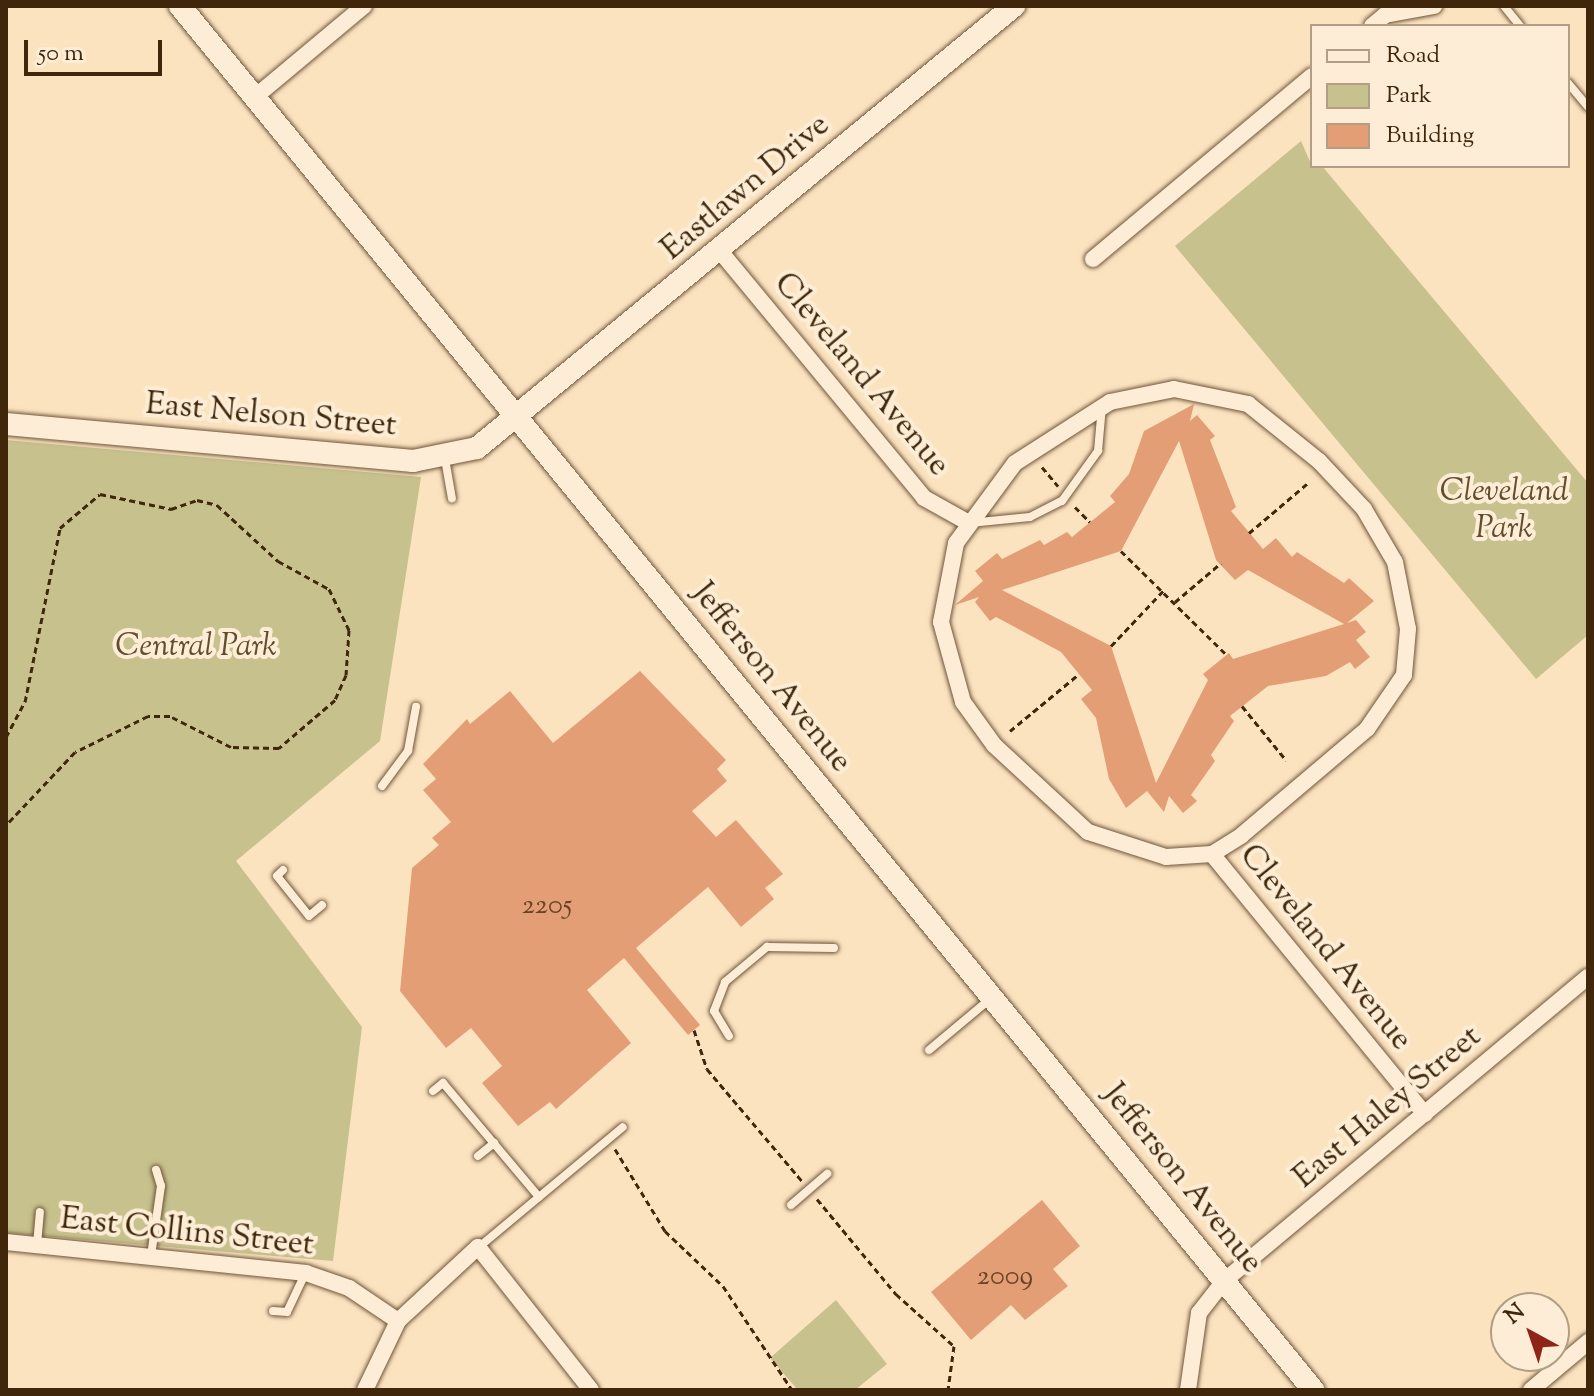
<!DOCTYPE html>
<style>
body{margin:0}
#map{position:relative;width:1594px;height:1396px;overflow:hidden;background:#fce3c0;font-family:"Sorts Mill Goudy",serif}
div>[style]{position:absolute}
.green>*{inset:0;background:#c6c18d}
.building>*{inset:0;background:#e49e75}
.path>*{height:3px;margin-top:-1.5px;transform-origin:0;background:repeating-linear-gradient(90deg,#40270c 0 6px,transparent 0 10px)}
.roads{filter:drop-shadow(0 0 2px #6f5639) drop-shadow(0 0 2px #6f5639)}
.lane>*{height:8px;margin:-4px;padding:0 4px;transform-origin:4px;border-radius:4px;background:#fdedd6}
.street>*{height:16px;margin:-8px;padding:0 8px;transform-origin:8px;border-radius:8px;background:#fdedd6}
.secondary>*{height:22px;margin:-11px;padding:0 11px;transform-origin:11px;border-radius:11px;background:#fdedd6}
span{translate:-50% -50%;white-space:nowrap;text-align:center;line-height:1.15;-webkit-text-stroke:8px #fdedd6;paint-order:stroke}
.number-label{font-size:28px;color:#694526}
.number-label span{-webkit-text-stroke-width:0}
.street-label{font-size:32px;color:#40270c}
.park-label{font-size:32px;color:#624e2c;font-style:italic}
.frame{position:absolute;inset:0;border:8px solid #40270c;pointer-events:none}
.legend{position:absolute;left:1310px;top:24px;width:260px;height:144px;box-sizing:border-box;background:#fdedd6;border:2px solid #b19e85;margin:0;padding:10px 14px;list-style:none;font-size:24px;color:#40270c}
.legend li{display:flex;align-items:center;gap:16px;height:40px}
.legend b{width:40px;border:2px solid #b19e85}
.north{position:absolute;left:1490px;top:1292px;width:80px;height:80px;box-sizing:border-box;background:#fdedd6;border:2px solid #b19e85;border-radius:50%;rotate:320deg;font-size:22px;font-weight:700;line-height:32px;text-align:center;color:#40270c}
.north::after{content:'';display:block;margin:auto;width:28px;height:36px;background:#8f2418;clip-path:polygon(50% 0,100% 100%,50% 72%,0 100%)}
.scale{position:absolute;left:24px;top:40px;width:138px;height:36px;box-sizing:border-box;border:4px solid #40270c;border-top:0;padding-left:10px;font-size:24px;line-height:28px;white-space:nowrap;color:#40270c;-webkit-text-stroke:6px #fdedd6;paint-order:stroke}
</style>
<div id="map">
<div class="green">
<i style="clip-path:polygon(1301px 141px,1312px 166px,1322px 166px,1588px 483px,1588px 635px,1536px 679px,1175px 246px)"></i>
<i style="clip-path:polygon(6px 440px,421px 477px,380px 741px,236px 861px,362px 1027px,333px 1261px,6px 1233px)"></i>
<i style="clip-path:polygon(836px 1300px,887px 1364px,855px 1390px,798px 1390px,770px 1358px)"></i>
</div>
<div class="building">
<i style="clip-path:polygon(evenodd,1194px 404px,1190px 421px,1197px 415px,1215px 436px,1210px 440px,1236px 507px,1231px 511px,1263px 549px,1276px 538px,1292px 557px,1297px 552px,1344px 583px,1349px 578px,1374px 601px,1347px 623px,1356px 620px,1366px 632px,1356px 640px,1370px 657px,1355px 669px,1350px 662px,1326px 676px,1268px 686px,1230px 716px,1234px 721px,1211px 755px,1215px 761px,1191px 795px,1197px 801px,1183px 813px,1169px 796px,1164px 812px,1147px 791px,1126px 808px,1109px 779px,1096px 718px,1081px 699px,1092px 690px,1061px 652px,996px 617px,990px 621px,975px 602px,979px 597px,955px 605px,983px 581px,975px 571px,997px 553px,1002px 559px,1040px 540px,1044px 545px,1067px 532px,1072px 537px,1115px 502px,1110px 496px,1129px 474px,1144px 431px,1194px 404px,1179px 441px,1216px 560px,1235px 580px,1248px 570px,1344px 624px,1233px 659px,1229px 653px,1203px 674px,1208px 680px,1156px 783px,1111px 646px,1002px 590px,1121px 551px,1179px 441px)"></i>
<i style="clip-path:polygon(640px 671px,726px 760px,717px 769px,727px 781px,692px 811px,716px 837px,736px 820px,783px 874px,765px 888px,774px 899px,741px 927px,708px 887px,636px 948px,700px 1025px,688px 1035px,624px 958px,587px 990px,631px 1043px,556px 1109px,550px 1102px,518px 1126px,482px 1083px,502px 1066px,471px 1028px,446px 1048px,400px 991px,412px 868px,439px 845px,432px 838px,451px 822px,423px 790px,436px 779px,423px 764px,467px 719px,470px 724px,510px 691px,553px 743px)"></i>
<i style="clip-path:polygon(1042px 1200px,1080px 1246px,1053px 1269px,1068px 1286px,1025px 1320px,1011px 1305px,971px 1340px,931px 1292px)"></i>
</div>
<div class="path">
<i style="left:1042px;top:467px;width:25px;rotate:50deg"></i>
<i style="left:1075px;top:507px;width:21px;rotate:45deg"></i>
<i style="left:1249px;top:533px;width:77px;rotate:-40.3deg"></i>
<i style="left:1121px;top:551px;width:148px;rotate:44.5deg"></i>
<i style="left:1175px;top:602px;width:60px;rotate:-40.3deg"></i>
<i style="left:1111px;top:646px;width:76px;rotate:-46.6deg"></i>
<i style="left:1242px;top:706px;width:70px;rotate:50.8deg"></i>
<i style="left:1010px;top:731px;width:89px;rotate:-39.6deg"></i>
<i style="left:6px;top:737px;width:40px;rotate:-62deg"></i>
<i style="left:25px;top:702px;width:177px;rotate:-78.6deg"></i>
<i style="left:60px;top:528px;width:52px;rotate:-40.4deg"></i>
<i style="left:100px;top:494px;width:73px;rotate:11.9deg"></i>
<i style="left:171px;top:509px;width:28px;rotate:-19deg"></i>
<i style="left:197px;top:500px;width:21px;rotate:14deg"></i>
<i style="left:217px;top:505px;width:83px;rotate:42.6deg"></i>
<i style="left:278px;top:561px;width:58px;rotate:28.8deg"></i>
<i style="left:329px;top:589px;width:46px;rotate:64deg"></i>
<i style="left:349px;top:630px;width:45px;rotate:93.8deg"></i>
<i style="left:346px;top:675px;width:27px;rotate:114deg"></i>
<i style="left:335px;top:700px;width:74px;rotate:139.4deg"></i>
<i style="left:279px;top:748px;width:48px;rotate:-178.8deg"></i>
<i style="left:231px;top:747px;width:68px;rotate:-153.1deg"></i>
<i style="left:170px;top:716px;width:22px;rotate:180deg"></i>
<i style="left:148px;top:716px;width:81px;rotate:153.7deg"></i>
<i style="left:75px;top:752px;width:100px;rotate:133.4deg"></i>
<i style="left:694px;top:1030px;width:41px;rotate:71.6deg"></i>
<i style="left:707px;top:1069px;width:147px;rotate:49.7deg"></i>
<i style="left:615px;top:1149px;width:96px;rotate:58.6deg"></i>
<i style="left:665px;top:1231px;width:80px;rotate:43.5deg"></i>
<i style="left:723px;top:1286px;width:125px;rotate:56.4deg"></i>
<i style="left:817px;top:1199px;width:124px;rotate:50.3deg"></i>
<i style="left:896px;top:1294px;width:78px;rotate:41.9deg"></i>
<i style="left:954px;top:1346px;width:44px;rotate:97.8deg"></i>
</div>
<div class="roads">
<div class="lane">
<i style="left:1504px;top:6px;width:26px;rotate:51deg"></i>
<i style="left:1568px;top:83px;width:31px;rotate:50deg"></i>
<i style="left:445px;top:459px;width:40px;rotate:80deg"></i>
<i style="left:970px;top:523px;width:60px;rotate:-5.7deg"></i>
<i style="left:1030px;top:517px;width:36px;rotate:-27deg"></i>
<i style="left:1062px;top:501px;width:62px;rotate:-54.2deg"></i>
<i style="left:1098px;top:451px;width:45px;rotate:-84.9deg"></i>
<i style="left:382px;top:786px;width:44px;rotate:-53.4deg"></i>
<i style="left:408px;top:751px;width:45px;rotate:-79.7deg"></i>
<i style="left:283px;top:870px;width:8px;rotate:135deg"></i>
<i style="left:277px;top:876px;width:51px;rotate:51.3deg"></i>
<i style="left:309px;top:916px;width:17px;rotate:-40deg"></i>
<i style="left:729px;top:1036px;width:29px;rotate:-121deg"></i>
<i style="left:714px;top:1011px;width:31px;rotate:-69deg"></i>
<i style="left:725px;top:982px;width:55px;rotate:-39.8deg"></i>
<i style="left:767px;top:947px;width:67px;rotate:0.9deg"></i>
<i style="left:929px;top:1050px;width:80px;rotate:-39.9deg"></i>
<i style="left:433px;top:1091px;width:13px;rotate:-39deg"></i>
<i style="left:443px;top:1083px;width:149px;rotate:49.9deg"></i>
<i style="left:478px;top:1156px;width:21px;rotate:-39deg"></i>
<i style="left:791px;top:1205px;width:48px;rotate:-40.7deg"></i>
<i style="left:37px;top:1245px;width:33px;rotate:-85deg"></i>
<i style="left:479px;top:1247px;width:187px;rotate:-39.8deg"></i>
<i style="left:151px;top:1256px;width:71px;rotate:-81.9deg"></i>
<i style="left:161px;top:1186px;width:17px;rotate:-107deg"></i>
<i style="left:273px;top:1311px;width:14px;rotate:4deg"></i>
<i style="left:287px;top:1312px;width:42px;rotate:-64.7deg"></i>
</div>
<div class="street">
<i style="left:1372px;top:26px;width:17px;rotate:-40deg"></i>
<i style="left:1385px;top:15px;width:50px;rotate:-10.4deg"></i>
<i style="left:255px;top:97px;width:142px;rotate:-39.9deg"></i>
<i style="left:720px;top:251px;width:320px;rotate:50.4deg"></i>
<i style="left:924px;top:498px;width:51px;rotate:29.1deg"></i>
<i style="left:1093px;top:259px;width:285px;rotate:-39.9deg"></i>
<i style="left:1174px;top:389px;width:76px;rotate:11.5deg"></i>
<i style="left:1248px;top:404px;width:91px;rotate:38.8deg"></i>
<i style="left:1319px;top:461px;width:66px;rotate:46.8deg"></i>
<i style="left:1364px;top:509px;width:61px;rotate:59.7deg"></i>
<i style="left:1395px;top:562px;width:68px;rotate:79deg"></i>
<i style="left:1408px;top:629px;width:46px;rotate:95deg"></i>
<i style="left:1404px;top:675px;width:65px;rotate:124.4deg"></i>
<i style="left:1367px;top:729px;width:165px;rotate:139.7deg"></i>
<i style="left:1241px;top:836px;width:34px;rotate:148deg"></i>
<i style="left:1212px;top:854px;width:46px;rotate:176.3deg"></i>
<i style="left:1166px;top:857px;width:82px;rotate:-162.2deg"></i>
<i style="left:1088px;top:832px;width:128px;rotate:-137.2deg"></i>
<i style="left:994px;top:745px;width:53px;rotate:-125.8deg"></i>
<i style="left:963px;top:702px;width:83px;rotate:-105.4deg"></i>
<i style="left:941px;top:622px;width:80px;rotate:-79.2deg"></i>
<i style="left:956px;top:543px;width:99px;rotate:-53.6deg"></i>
<i style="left:1015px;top:463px;width:113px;rotate:-32.7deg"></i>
<i style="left:1110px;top:402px;width:65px;rotate:-11.5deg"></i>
<i style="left:1212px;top:854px;width:336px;rotate:50.7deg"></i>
<i style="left:6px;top:1242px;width:302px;rotate:5.9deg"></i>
<i style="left:306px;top:1273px;width:46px;rotate:19.2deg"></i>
<i style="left:349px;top:1288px;width:59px;rotate:34deg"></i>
<i style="left:365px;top:1390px;width:76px;rotate:-64.4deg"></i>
<i style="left:398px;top:1321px;width:109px;rotate:-42.8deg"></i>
<i style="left:478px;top:1247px;width:182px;rotate:51.7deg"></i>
<i style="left:1188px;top:1390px;width:78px;rotate:-81.9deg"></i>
<i style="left:1199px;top:1313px;width:41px;rotate:-52deg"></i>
<i style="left:1224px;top:1281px;width:474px;rotate:-39.9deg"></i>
<i style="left:1531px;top:1390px;width:75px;rotate:-40.1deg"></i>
</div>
<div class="secondary">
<i style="left:180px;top:6px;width:1789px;rotate:50.69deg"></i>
<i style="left:6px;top:424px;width:409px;rotate:5.2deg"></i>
<i style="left:413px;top:461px;width:65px;rotate:-11.5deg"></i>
<i style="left:477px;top:448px;width:696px;rotate:-39.46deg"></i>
</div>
</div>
<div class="number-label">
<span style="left:547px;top:906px">2205</span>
<span style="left:1005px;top:1277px">2009</span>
</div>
<div class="street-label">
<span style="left:746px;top:188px;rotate:-40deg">Eastlawn Drive</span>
<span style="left:861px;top:375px;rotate:50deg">Cleveland Avenue</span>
<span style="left:271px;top:416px;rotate:5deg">East Nelson Street</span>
<span style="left:771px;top:678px;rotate:51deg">Jefferson Avenue</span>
<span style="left:1325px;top:948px;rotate:51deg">Cleveland Avenue</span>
<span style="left:1388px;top:1108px;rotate:-40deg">East Haley Street</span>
<span style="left:1182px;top:1179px;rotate:51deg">Jefferson Avenue</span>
<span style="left:187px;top:1233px;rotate:6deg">East Collins Street</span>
</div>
<div class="park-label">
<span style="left:1504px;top:511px">Cleveland<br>Park</span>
<span style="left:196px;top:647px">Central Park</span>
</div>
<div class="frame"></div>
<ul class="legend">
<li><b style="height:10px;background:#fdedd6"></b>Road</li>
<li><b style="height:22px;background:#c6c18d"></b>Park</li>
<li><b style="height:22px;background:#e49e75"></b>Building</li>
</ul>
<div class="north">N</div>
<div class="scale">50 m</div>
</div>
